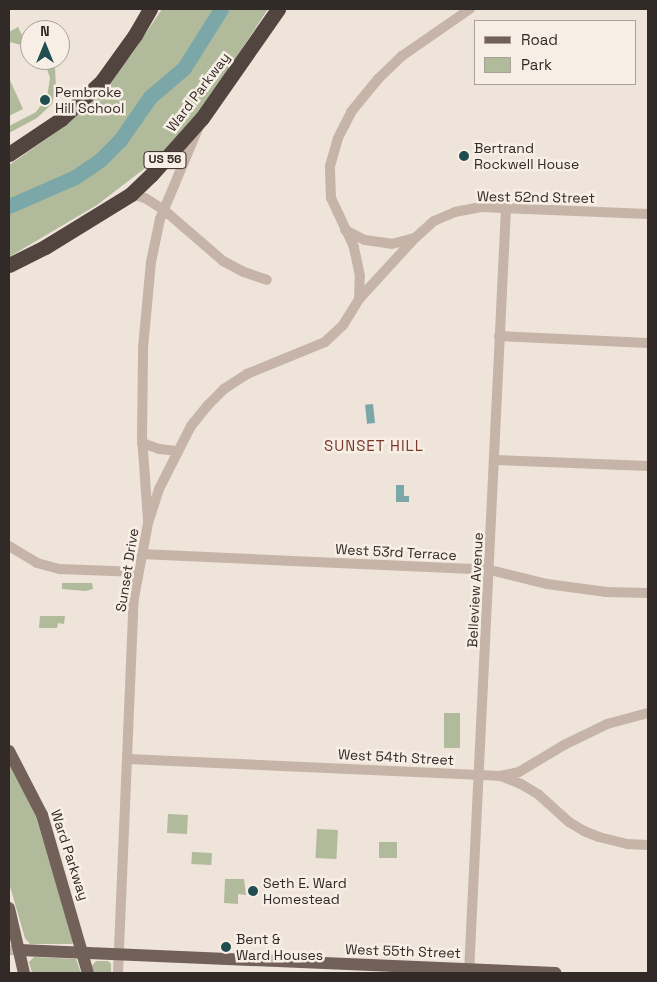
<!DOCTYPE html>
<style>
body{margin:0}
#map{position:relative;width:657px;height:982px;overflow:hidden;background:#eee4d9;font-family:"Space Grotesk",sans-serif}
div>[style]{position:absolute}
.green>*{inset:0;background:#b1bb9b;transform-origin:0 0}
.water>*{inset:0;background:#7ba7a8;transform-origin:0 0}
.river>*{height:15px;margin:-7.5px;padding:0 7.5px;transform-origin:7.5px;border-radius:7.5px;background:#7ba7a8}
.minor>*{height:10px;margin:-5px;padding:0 5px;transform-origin:5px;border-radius:5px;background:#c5b4a7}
.major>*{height:12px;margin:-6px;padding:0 6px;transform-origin:6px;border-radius:6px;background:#726159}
.highway>*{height:15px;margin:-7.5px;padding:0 7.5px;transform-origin:7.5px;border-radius:7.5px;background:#52443e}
.dots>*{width:14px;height:14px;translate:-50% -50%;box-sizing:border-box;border:2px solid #f7eee5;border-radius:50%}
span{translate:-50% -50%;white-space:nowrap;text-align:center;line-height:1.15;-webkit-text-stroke:5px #f7eee5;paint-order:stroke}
.shield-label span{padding:1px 4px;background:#f7eee5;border:1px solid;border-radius:4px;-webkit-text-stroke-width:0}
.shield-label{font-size:12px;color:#322a26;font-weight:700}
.poi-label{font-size:14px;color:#322a26}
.left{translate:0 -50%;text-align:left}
.street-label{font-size:14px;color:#322a26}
.neighbourhood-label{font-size:15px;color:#793928;letter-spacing:1px}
.frame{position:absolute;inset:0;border:10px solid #322a26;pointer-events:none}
.legend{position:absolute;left:474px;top:20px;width:162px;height:65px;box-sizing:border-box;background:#f7eee5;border:1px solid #a8a099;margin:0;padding:6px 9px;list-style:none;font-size:15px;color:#322a26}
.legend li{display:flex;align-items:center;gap:10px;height:25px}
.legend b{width:25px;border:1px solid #a8a099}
.north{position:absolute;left:20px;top:20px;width:50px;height:50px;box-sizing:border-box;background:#f7eee5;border:1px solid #a8a099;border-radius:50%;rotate:0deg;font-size:14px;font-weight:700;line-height:20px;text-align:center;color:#322a26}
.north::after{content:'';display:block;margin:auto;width:18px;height:22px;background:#204d4f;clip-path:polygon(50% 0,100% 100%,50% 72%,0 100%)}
</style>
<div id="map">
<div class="green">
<i style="clip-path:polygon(162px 9px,268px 9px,200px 112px,179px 137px,144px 169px,97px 205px,9px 257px,9px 165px,65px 126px,99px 94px,132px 54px)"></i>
<i style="clip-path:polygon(18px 27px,23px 37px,30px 40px,30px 47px,9px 42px,9px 32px)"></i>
<i style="clip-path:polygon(44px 60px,52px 60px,55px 68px,56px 88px,52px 104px,37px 118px,9px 133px,9px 126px,36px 112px,47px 97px,50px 78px)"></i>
<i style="clip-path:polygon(9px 78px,23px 109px,9px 116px)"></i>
<i style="clip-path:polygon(62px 583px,92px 583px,93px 589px,86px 591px,62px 589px)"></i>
<i style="clip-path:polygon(40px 616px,65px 616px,64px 624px,58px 623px,57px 628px,39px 628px)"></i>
<i style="left:444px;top:713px;width:16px;height:35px"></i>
<i style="clip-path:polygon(9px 760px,36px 817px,74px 942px,72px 944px,30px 944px,25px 938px,9px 883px)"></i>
<i style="left:168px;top:814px;width:20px;height:19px;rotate:3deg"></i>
<i style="left:317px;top:829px;width:21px;height:29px;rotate:3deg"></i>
<i style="left:379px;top:842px;width:18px;height:16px"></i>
<i style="left:192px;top:852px;width:20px;height:12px;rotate:3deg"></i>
<i style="clip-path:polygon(225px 879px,244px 879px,246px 895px,238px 894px,238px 904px,224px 903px)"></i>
<i style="clip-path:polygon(34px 957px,76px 959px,81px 973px,32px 973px,29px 962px)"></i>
<i style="clip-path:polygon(96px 961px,108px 961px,111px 964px,111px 973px,94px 973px,92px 966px)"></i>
</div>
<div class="water">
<i style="left:373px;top:404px;width:19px;height:8px;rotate:84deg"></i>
<i style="clip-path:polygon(396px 485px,404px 485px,404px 496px,409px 496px,409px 502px,396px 502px)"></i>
</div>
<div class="river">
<i style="left:9px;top:206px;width:72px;rotate:-23.7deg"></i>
<i style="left:75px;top:177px;width:29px;rotate:-34deg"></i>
<i style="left:99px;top:161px;width:30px;rotate:-45deg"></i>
<i style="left:120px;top:140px;width:52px;rotate:-55.1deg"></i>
<i style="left:150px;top:97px;width:45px;rotate:-40.5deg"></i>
<i style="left:184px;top:68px;width:70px;rotate:-57.9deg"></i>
</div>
<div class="minor">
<i style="left:131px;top:194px;width:15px;rotate:16deg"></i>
<i style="left:145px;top:198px;width:22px;rotate:32deg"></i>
<i style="left:164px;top:210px;width:78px;rotate:40.8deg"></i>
<i style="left:223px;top:261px;width:24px;rotate:28deg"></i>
<i style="left:244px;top:272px;width:24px;rotate:19deg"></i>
<i style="left:345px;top:230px;width:22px;rotate:27deg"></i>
<i style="left:365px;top:240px;width:27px;rotate:8deg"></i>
<i style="left:392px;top:244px;width:24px;rotate:-15deg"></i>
<i style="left:415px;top:238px;width:25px;rotate:-42deg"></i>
<i style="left:434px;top:221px;width:23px;rotate:-23deg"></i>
<i style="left:455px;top:212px;width:25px;rotate:-11deg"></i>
<i style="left:480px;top:207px;width:168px;rotate:2.4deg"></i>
<i style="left:359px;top:299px;width:81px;rotate:-47.5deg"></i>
<i style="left:499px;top:336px;width:149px;rotate:2.7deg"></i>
<i style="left:142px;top:443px;width:18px;rotate:19deg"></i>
<i style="left:159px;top:449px;width:18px;rotate:6deg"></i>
<i style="left:494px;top:460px;width:154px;rotate:2.2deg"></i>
<i style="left:148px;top:520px;width:84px;rotate:-94.1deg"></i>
<i style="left:142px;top:436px;width:88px;rotate:-89.3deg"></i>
<i style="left:143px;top:348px;width:86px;rotate:-84.7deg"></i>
<i style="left:151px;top:262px;width:44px;rotate:-78.2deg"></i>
<i style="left:160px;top:219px;width:101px;rotate:-67.2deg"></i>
<i style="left:9px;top:546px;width:33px;rotate:31deg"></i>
<i style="left:37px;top:563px;width:24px;rotate:15deg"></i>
<i style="left:60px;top:569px;width:78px;rotate:2.2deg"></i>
<i style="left:141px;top:554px;width:349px;rotate:2.6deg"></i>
<i style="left:490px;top:570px;width:59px;rotate:13.8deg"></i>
<i style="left:547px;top:584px;width:60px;rotate:7.7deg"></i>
<i style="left:606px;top:592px;width:42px;rotate:1.4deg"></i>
<i style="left:128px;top:759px;width:372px;rotate:2.6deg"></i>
<i style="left:500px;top:776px;width:19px;rotate:-12deg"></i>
<i style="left:519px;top:772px;width:52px;rotate:-31deg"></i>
<i style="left:564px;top:745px;width:48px;rotate:-26deg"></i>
<i style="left:607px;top:724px;width:42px;rotate:-15deg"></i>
<i style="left:501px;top:776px;width:22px;rotate:22deg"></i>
<i style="left:521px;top:784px;width:21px;rotate:31deg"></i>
<i style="left:539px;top:795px;width:40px;rotate:42deg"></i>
<i style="left:569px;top:822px;width:17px;rotate:31deg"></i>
<i style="left:584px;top:831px;width:16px;rotate:22deg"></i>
<i style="left:599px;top:837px;width:30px;rotate:14deg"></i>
<i style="left:628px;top:844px;width:20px;rotate:3deg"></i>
<i style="left:9px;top:950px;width:10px"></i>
<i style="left:118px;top:973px;width:375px;rotate:-87.6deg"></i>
<i style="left:134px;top:598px;width:76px;rotate:-79.4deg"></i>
<i style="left:148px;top:523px;width:36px;rotate:-72deg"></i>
<i style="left:159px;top:489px;width:71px;rotate:-63.1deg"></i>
<i style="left:191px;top:426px;width:27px;rotate:-51deg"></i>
<i style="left:208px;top:405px;width:23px;rotate:-45deg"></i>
<i style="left:224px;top:389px;width:27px;rotate:-33deg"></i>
<i style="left:247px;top:374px;width:84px;rotate:-22.3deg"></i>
<i style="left:325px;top:342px;width:25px;rotate:-43deg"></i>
<i style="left:343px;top:325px;width:31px;rotate:-58deg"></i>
<i style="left:359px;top:299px;width:23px;rotate:-88deg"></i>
<i style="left:360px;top:276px;width:30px;rotate:-102deg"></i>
<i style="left:354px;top:247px;width:54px;rotate:-115.1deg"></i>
<i style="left:331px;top:198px;width:32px;rotate:-92deg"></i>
<i style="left:330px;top:166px;width:29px;rotate:-74deg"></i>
<i style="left:338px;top:138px;width:29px;rotate:-63deg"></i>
<i style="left:351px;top:112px;width:43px;rotate:-50.7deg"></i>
<i style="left:378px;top:79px;width:33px;rotate:-44deg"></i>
<i style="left:402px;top:56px;width:83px;rotate:-34.7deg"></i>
<i style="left:469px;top:973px;width:765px;rotate:-87.23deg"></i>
</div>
<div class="major">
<i style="left:9px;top:751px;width:72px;rotate:62.7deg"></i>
<i style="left:42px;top:815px;width:165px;rotate:73.8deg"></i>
<i style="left:9px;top:908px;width:67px;rotate:77deg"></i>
<i style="left:19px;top:950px;width:537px;rotate:2.45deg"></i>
</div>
<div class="highway">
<i style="left:9px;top:154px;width:63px;rotate:-33.9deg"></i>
<i style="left:61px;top:119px;width:56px;rotate:-42.8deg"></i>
<i style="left:102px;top:81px;width:57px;rotate:-54.3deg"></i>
<i style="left:135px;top:35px;width:30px;rotate:-60deg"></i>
<i style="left:9px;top:265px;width:40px;rotate:-26.6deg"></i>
<i style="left:45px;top:247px;width:101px;rotate:-31.6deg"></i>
<i style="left:131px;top:194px;width:28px;rotate:-44deg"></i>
<i style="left:151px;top:175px;width:76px;rotate:-48.2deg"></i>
<i style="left:202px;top:118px;width:133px;rotate:-55.1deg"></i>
</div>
<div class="dots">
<i style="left:45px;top:100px;background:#204d4f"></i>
<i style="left:464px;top:156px;background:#204d4f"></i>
<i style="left:253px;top:891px;background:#204d4f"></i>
<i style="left:226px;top:947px;background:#204d4f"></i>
</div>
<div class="shield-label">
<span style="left:165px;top:160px">US 56</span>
</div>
<div class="poi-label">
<span class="left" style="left:55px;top:100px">Pembroke<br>Hill School</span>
<span class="left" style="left:474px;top:156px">Bertrand<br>Rockwell House</span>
<span class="left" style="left:263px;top:891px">Seth E. Ward<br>Homestead</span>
<span class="left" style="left:236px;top:947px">Bent &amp;<br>Ward Houses</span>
</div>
<div class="street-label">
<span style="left:198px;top:92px;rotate:-53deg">Ward Parkway</span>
<span style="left:536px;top:197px;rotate:1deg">West 52nd Street</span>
<span style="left:396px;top:552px;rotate:3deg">West 53rd Terrace</span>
<span style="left:127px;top:570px;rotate:-81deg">Sunset Drive</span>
<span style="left:475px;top:590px;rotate:-87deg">Belleview Avenue</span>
<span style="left:396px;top:757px;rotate:3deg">West 54th Street</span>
<span style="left:70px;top:855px;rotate:72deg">Ward Parkway</span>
<span style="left:403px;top:951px;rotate:2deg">West 55th Street</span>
</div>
<div class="neighbourhood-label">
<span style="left:374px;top:446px">SUNSET HILL</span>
</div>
<div class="frame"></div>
<ul class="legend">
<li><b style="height:6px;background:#726159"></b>Road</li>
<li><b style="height:14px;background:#b1bb9b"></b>Park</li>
</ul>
<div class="north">N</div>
</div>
